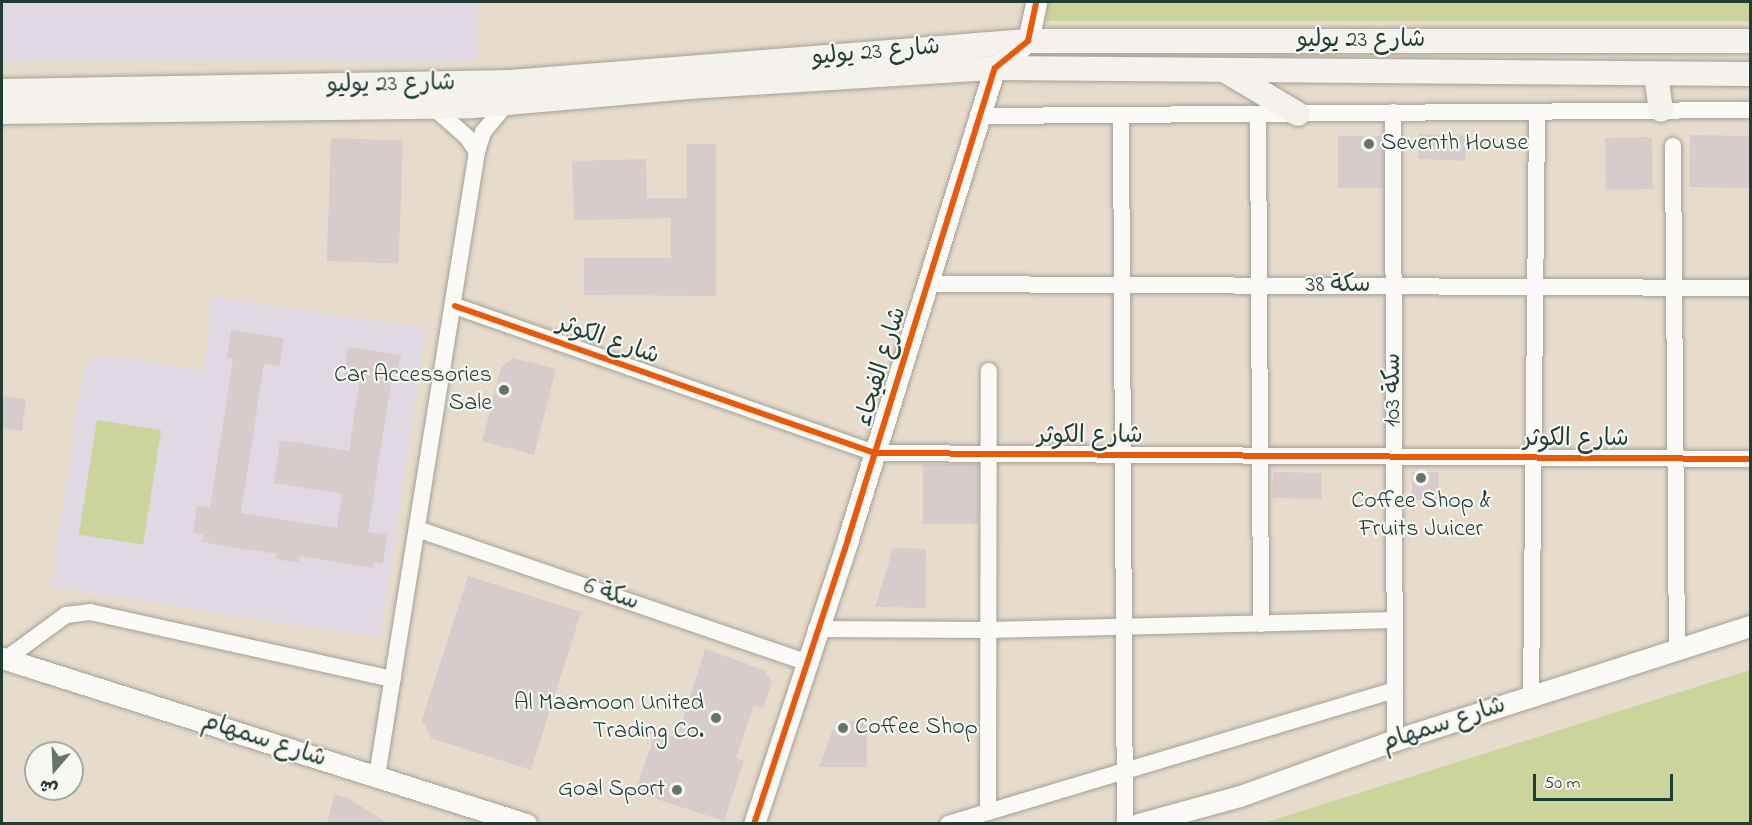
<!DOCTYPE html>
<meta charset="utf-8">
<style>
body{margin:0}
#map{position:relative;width:1752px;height:825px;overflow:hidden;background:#e7dbcb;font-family:"Indie Flower","Playpen Sans Arabic",sans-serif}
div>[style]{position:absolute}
.built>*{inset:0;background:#e0d8e3;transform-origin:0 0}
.green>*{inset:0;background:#cbd49b;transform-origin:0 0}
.building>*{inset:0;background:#d7cccb;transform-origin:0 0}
.roads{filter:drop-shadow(0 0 2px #a3a096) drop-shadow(0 0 2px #a3a096)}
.minor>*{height:16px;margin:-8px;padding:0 8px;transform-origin:8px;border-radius:8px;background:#fbfaf7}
.tertiary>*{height:21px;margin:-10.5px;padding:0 10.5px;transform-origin:10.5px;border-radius:10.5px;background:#fbfaf7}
.secondary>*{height:24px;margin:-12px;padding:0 12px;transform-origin:12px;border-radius:12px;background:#f5f1ed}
.cycleway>*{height:6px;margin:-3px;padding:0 3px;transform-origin:3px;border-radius:3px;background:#e8590c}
.dots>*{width:16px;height:16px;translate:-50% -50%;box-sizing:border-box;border:3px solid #f6f6f2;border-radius:50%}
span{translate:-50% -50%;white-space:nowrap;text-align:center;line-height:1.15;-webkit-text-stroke:4.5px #f6f6f2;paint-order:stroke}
.street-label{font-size:24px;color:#1f3d34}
.poi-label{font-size:24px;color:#1f3d34}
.left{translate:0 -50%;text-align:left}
.right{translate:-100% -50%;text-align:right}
.frame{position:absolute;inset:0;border:3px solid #1f3d34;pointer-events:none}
.north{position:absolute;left:24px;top:741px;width:60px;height:60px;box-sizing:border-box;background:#f6f6f2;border:2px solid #a0aca6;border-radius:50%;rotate:199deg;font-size:16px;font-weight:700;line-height:24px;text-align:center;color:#1f3d34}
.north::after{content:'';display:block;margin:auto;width:21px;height:27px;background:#657469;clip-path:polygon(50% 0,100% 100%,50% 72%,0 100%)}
.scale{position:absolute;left:1533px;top:774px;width:140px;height:27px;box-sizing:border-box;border:3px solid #1f3d34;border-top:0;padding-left:8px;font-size:18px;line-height:21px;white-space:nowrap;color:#1f3d34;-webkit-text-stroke:4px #f6f6f2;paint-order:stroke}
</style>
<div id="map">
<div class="built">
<i style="left:2px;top:2px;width:475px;height:59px"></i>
<i style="clip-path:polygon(212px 297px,426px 328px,380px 638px,51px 587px,83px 371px,101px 355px,204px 370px)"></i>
</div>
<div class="green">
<i style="left:1042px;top:2px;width:708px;height:19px"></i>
<i style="left:97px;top:420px;width:65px;height:116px;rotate:9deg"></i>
<i style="clip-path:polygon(1750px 670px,1750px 823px,1264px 823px)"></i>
</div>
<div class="building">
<i style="left:1419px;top:134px;width:47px;height:25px;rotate:2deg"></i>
<i style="left:1690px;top:135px;width:60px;height:52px;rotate:1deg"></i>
<i style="left:1338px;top:136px;width:45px;height:52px"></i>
<i style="left:1652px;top:137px;width:52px;height:47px;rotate:89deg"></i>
<i style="left:331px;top:138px;width:72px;height:123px;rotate:2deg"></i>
<i style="clip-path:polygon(687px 144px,716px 144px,716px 296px,584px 295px,584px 258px,671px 258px,671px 218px,574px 220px,572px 161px,646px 159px,647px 198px,687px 198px)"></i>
<i style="clip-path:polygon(231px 330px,284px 338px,279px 366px,264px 364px,241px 513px,337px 528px,342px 494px,274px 483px,280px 440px,349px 451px,360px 377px,344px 375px,348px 347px,401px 355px,396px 383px,391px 382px,368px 532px,387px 535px,383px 564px,374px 562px,373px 568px,300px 556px,299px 563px,276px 559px,277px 554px,202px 542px,203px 535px,193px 533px,197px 506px,210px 508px,233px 359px,227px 358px)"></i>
<i style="clip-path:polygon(513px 358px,556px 369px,534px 455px,482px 441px,501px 367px)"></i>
<i style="clip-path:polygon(2px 396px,26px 399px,22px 431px,2px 428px)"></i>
<i style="left:923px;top:464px;width:55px;height:60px"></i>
<i style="left:1273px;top:472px;width:49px;height:26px;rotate:1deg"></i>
<i style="left:1412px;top:472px;width:27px;height:28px"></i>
<i style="clip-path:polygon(893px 548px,926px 549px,925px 608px,875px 607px)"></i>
<i style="clip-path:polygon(468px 576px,581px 612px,531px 770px,431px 738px,422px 720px)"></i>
<i style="clip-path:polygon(705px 649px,764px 670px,772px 681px,763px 708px,754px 705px,736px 758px,744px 761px,724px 821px,635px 792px,656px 731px,677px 738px)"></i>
<i style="clip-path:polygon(836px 721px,867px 721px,867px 767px,819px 767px)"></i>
<i style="clip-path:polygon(334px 795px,348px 798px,389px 824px,327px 824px)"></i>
</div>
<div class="roads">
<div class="minor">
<i style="left:433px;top:107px;width:45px;rotate:41.4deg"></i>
<i style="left:467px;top:137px;width:18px;rotate:56deg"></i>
<i style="left:1393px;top:112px;width:628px;rotate:89.82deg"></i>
<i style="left:1258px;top:114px;width:510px;rotate:89.66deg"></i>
<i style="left:980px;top:116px;width:770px;rotate:-0.45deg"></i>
<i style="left:1121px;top:118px;width:706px;rotate:89.68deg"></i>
<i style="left:1673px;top:146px;width:504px;rotate:89.55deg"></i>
<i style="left:926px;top:284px;width:824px;rotate:0.28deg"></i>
<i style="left:455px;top:306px;width:445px;rotate:19.3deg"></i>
<i style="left:875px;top:453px;width:875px;rotate:0.39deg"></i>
<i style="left:417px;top:529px;width:410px;rotate:18.9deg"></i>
<i style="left:816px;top:629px;width:172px;rotate:0.3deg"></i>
<i style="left:988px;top:630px;width:407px;rotate:-1.4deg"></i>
<i style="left:6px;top:659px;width:74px;rotate:-36.3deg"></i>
<i style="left:66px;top:615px;width:24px;rotate:-7deg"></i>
<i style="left:90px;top:612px;width:310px;rotate:12.5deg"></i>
<i style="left:1531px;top:698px;width:586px;rotate:-89.41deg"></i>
<i style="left:377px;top:776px;width:632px;rotate:-80.9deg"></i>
<i style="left:477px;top:152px;width:21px;rotate:-73deg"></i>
<i style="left:483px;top:132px;width:38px;rotate:-50deg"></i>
<i style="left:988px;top:811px;width:440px;rotate:-89.9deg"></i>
<i style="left:948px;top:824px;width:467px;rotate:-16.7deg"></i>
</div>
<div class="tertiary">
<i style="left:2px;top:658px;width:550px;rotate:17.58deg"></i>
<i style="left:754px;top:824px;width:300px;rotate:-71.7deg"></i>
<i style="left:848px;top:539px;width:493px;rotate:-72.7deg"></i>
<i style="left:995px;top:68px;width:43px;rotate:-39.3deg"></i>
<i style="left:1028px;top:41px;width:40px;rotate:-78deg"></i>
<i style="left:1138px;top:824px;width:106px;rotate:-15.4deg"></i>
<i style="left:1240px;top:796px;width:165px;rotate:-19.9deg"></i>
<i style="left:1395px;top:740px;width:373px;rotate:-17.8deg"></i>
</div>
<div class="secondary">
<i style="left:1229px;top:73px;width:80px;rotate:30.7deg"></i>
<i style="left:1656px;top:75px;width:35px;rotate:82deg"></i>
<i style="left:2px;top:91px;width:508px;rotate:-1.01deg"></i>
<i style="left:510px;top:82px;width:520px;rotate:-4.53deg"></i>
<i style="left:1028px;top:41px;width:722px"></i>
<i style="left:2px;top:112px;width:471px;rotate:-0.7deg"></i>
<i style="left:473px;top:106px;width:217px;rotate:-5deg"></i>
<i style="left:689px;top:87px;width:307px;rotate:-3.6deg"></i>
<i style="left:995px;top:68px;width:755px;rotate:0.46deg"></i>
</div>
</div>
<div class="cycleway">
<i style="left:455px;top:306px;width:445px;rotate:19.3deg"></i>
<i style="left:875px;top:453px;width:875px;rotate:0.39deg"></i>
<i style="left:754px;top:824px;width:300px;rotate:-71.7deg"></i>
<i style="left:848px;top:539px;width:493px;rotate:-72.7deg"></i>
<i style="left:995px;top:68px;width:43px;rotate:-39.3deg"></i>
<i style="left:1028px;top:41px;width:40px;rotate:-78deg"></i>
</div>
<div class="dots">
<i style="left:1369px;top:144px;background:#657469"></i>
<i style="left:504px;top:390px;background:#657469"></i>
<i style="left:1421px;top:478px;background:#657469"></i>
<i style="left:716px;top:718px;background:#657469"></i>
<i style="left:843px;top:728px;background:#657469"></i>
<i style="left:677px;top:790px;background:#657469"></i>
</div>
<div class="street-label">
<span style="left:1361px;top:41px">شارع 23 يوليو</span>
<span style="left:876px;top:53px;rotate:-5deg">شارع 23 يوليو</span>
<span style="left:391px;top:85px;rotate:-1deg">شارع 23 يوليو</span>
<span style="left:1338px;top:286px">سكة 38</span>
<span style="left:608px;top:341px;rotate:19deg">شارع الكوثر</span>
<span style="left:882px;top:367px;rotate:-73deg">شارع الفيحاء</span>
<span style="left:1394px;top:390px;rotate:-90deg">سكة 103</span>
<span style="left:1090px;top:437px">شارع الكوثر</span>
<span style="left:1576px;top:440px">شارع الكوثر</span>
<span style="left:611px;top:595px;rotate:19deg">سكة 6</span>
<span style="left:1444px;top:725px;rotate:-18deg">شارع سمهام</span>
<span style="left:264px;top:741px;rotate:18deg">شارع سمهام</span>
</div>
<div class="poi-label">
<span class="left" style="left:1381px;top:144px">Seventh House</span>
<span class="right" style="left:492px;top:390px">Car Accessories<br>Sale</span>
<span style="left:1421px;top:516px">Coffee Shop &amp;<br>Fruits Juicer</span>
<span class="right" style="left:704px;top:718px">Al Maamoon United<br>Trading Co.</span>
<span class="left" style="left:855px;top:728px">Coffee Shop</span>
<span class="right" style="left:665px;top:790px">Goal Sport</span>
</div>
<div class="frame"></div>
<div class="north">ش</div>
<div class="scale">50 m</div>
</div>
